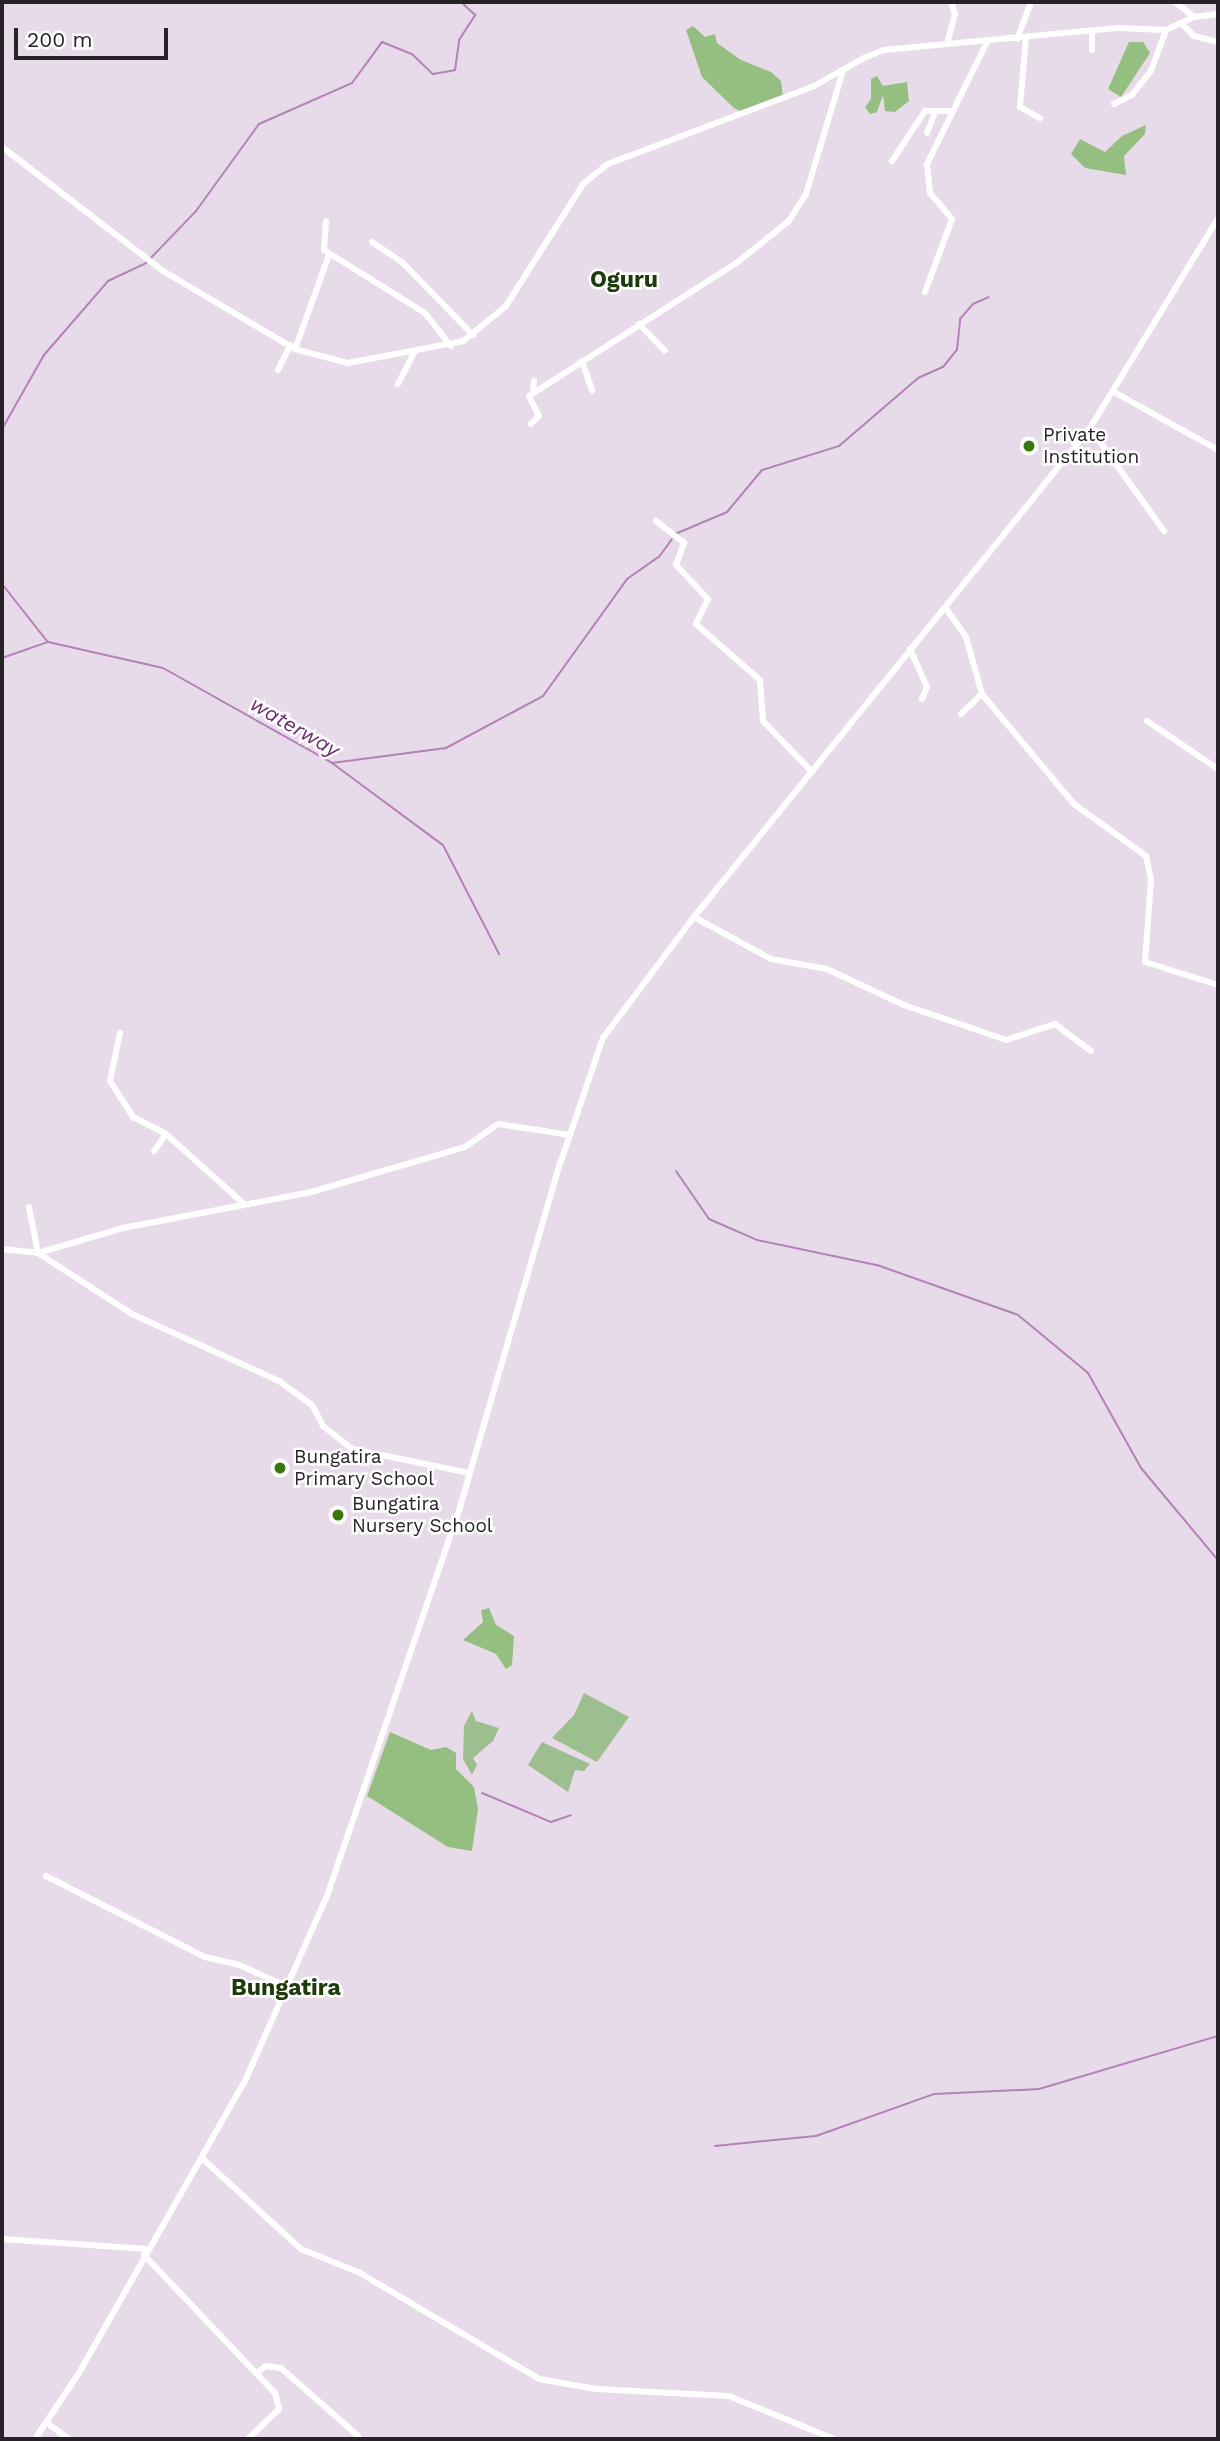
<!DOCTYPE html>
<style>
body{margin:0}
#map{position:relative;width:1220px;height:2441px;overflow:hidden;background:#e8dbe9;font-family:"Work Sans",sans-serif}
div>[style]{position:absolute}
.green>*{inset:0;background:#9dbe8e}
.forest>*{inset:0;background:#94bf80}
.stream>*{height:2px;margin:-1px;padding:0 1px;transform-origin:1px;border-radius:1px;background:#b481b9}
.minor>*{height:6px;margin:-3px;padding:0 3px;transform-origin:3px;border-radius:3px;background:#fff}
.dots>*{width:19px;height:19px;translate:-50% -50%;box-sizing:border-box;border:4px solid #fff;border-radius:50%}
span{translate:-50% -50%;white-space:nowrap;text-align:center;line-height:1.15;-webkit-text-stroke:5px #fff;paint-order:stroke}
.poi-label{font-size:19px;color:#272227}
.left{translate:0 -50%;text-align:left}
.water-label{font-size:21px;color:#692b6f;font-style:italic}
.quarter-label{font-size:23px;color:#1e3b0c;font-weight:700}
.frame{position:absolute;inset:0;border:4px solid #272227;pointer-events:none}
.scale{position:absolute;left:14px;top:28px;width:154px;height:32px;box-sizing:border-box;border:4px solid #272227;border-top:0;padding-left:9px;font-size:21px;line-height:24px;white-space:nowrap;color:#272227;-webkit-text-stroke:5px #fff;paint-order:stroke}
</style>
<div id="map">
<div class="green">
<i style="clip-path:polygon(584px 1693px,629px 1717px,597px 1762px,552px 1738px,574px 1715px)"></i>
<i style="clip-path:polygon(472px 1711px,476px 1721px,499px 1728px,493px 1741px,473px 1758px,477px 1765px,472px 1775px,463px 1759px,464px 1726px)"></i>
<i style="clip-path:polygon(542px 1742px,590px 1764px,584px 1771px,575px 1770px,568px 1792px,528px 1765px)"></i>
</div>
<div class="forest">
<i style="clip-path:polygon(693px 26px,705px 37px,715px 34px,717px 43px,741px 60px,771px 72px,781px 81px,783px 96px,740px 111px,734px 108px,702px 77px,686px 30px)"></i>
<i style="clip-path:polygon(1129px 42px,1143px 42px,1150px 53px,1121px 97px,1108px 89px)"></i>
<i style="clip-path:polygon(877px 76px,883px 86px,907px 82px,909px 101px,895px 112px,885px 111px,883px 95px,877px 112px,870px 114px,865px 107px,871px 99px,871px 79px)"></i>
<i style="clip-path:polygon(1146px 125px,1145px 134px,1124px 156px,1126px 175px,1085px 168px,1071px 154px,1080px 139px,1105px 152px,1122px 136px)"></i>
<i style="clip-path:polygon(489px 1608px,496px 1625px,514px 1636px,512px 1665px,506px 1669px,496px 1654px,463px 1640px,483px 1622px,481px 1610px)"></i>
<i style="clip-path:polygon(390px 1732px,431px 1750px,446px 1747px,456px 1753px,456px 1769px,474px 1787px,478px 1809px,472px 1851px,448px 1847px,367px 1796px)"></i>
</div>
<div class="stream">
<i style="left:2px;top:429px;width:85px;rotate:-60.4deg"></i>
<i style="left:44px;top:355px;width:98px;rotate:-49.1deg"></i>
<i style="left:108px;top:281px;width:42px;rotate:-25.3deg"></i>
<i style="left:146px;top:263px;width:72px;rotate:-46.1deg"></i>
<i style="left:196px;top:211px;width:107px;rotate:-54.1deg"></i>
<i style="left:259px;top:124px;width:102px;rotate:-23.8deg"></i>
<i style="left:352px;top:83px;width:51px;rotate:-53.8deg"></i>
<i style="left:382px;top:42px;width:32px;rotate:22deg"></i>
<i style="left:412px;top:54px;width:29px;rotate:44deg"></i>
<i style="left:433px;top:74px;width:22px;rotate:-10deg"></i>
<i style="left:455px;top:70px;width:30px;rotate:-82deg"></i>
<i style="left:459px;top:40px;width:30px;rotate:-57deg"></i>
<i style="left:475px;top:15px;width:19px;rotate:-137deg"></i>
<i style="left:675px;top:534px;width:56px;rotate:-22.9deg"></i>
<i style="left:727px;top:512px;width:55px;rotate:-50.2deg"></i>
<i style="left:762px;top:470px;width:81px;rotate:-17.3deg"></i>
<i style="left:839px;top:446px;width:104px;rotate:-40.7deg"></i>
<i style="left:918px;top:378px;width:27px;rotate:-24deg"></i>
<i style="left:943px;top:367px;width:22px;rotate:-51deg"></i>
<i style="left:957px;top:350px;width:31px;rotate:-84deg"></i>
<i style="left:960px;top:319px;width:20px;rotate:-49deg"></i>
<i style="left:973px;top:304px;width:17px;rotate:-24deg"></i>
<i style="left:2px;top:584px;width:73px;rotate:51.7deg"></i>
<i style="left:2px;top:658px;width:49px;rotate:-19.2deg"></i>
<i style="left:48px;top:642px;width:118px;rotate:12.7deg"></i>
<i style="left:163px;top:668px;width:194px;rotate:29.3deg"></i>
<i style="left:332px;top:763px;width:138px;rotate:36.5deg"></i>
<i style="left:443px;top:845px;width:123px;rotate:62.8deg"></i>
<i style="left:332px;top:763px;width:115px;rotate:-7.5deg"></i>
<i style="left:446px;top:748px;width:110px;rotate:-28.2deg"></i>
<i style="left:543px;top:696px;width:144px;rotate:-54.3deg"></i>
<i style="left:627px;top:579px;width:39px;rotate:-35deg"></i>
<i style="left:659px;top:557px;width:22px;rotate:-54deg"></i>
<i style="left:676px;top:1171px;width:58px;rotate:55.5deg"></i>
<i style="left:709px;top:1219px;width:52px;rotate:23.6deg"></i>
<i style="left:757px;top:1240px;width:123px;rotate:11.8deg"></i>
<i style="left:877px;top:1265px;width:150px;rotate:19.5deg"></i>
<i style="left:1018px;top:1315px;width:91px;rotate:39.6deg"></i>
<i style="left:1088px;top:1373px;width:109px;rotate:60.8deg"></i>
<i style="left:1141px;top:1468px;width:120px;rotate:50.1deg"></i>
<i style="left:482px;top:1793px;width:75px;rotate:22.8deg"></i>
<i style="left:551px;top:1822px;width:21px;rotate:-19deg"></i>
<i style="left:715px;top:2146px;width:101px;rotate:-5.7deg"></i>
<i style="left:816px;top:2136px;width:125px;rotate:-19.6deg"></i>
<i style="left:934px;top:2094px;width:105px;rotate:-2.7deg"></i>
<i style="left:1039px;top:2089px;width:187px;rotate:-16.5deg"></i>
</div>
<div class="minor">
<i style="left:1175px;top:2px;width:24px;rotate:38deg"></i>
<i style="left:1181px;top:23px;width:18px;rotate:45deg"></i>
<i style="left:1194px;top:36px;width:25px;rotate:14deg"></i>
<i style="left:1026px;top:38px;width:69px;rotate:95deg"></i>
<i style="left:1020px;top:107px;width:23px;rotate:29deg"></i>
<i style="left:1017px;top:39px;width:40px;rotate:-69deg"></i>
<i style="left:947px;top:44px;width:31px;rotate:-75deg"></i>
<i style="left:955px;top:14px;width:13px;rotate:-108deg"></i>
<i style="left:1092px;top:50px;width:18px;rotate:-90deg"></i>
<i style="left:1114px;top:104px;width:20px;rotate:-27deg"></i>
<i style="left:1132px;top:95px;width:31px;rotate:-52deg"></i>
<i style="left:1151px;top:71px;width:44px;rotate:-69.9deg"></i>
<i style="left:927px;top:133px;width:22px;rotate:-69deg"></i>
<i style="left:2px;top:147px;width:203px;rotate:37.6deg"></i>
<i style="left:163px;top:271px;width:153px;rotate:30.6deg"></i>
<i style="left:295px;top:349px;width:55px;rotate:14.8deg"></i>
<i style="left:348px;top:363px;width:117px;rotate:-10.8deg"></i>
<i style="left:463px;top:341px;width:55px;rotate:-39.1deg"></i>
<i style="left:506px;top:306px;width:144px;rotate:-57.7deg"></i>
<i style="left:583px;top:184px;width:32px;rotate:-39deg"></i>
<i style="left:608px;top:164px;width:220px;rotate:-20.7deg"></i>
<i style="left:814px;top:86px;width:57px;rotate:-29.2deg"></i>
<i style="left:864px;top:58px;width:22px;rotate:-22deg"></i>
<i style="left:884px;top:50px;width:235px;rotate:-5.4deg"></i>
<i style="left:1118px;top:28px;width:48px;rotate:2.4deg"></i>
<i style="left:1166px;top:30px;width:31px;rotate:-25deg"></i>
<i style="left:1194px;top:17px;width:24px;rotate:-7deg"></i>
<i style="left:892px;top:161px;width:60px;rotate:-56.6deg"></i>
<i style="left:925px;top:111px;width:26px"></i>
<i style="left:326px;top:221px;width:29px;rotate:94deg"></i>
<i style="left:324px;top:250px;width:119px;rotate:32deg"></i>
<i style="left:425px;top:313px;width:42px;rotate:51.8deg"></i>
<i style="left:372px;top:242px;width:36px;rotate:34deg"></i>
<i style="left:402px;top:262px;width:102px;rotate:45.8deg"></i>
<i style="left:925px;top:292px;width:78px;rotate:-69.7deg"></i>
<i style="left:952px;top:219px;width:34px;rotate:-130deg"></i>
<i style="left:930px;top:193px;width:29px;rotate:-96deg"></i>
<i style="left:927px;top:164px;width:136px;rotate:-63.8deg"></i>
<i style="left:639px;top:324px;width:37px;rotate:46deg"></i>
<i style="left:295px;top:349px;width:100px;rotate:-70.1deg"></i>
<i style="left:582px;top:361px;width:31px;rotate:71deg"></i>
<i style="left:278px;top:370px;width:28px;rotate:-64deg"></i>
<i style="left:398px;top:384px;width:37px;rotate:-63deg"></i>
<i style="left:1114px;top:392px;width:119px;rotate:29.1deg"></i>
<i style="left:533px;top:393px;width:12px;rotate:-85deg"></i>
<i style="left:531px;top:424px;width:11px;rotate:-45deg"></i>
<i style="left:539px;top:416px;width:22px;rotate:-117deg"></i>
<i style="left:529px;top:396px;width:250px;rotate:-32.7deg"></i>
<i style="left:739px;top:261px;width:64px;rotate:-38.7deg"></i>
<i style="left:789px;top:221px;width:32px;rotate:-58deg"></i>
<i style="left:806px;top:194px;width:128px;rotate:-73.3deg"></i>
<i style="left:1090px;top:428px;width:127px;rotate:54.3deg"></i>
<i style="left:656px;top:521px;width:36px;rotate:38deg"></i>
<i style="left:684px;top:543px;width:23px;rotate:110deg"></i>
<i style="left:676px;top:565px;width:47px;rotate:46.7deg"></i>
<i style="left:708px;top:599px;width:28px;rotate:116deg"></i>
<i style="left:696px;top:624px;width:85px;rotate:41.2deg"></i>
<i style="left:760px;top:680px;width:41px;rotate:85.8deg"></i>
<i style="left:763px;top:721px;width:71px;rotate:46.1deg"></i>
<i style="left:945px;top:607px;width:37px;rotate:55deg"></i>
<i style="left:966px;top:637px;width:59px;rotate:74.3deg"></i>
<i style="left:982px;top:694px;width:143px;rotate:50.1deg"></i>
<i style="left:1074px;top:804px;width:89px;rotate:35.8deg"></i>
<i style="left:1146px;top:856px;width:24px;rotate:78deg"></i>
<i style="left:1151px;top:879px;width:83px;rotate:94.1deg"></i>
<i style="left:1145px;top:962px;width:77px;rotate:17.5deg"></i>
<i style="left:910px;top:649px;width:42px;rotate:65.9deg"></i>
<i style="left:927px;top:687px;width:13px;rotate:113deg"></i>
<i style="left:961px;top:714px;width:29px;rotate:-44deg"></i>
<i style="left:1147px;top:721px;width:86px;rotate:34.1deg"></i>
<i style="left:694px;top:917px;width:88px;rotate:28.6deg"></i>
<i style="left:771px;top:959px;width:57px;rotate:10.1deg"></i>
<i style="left:827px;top:969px;width:85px;rotate:25.1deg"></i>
<i style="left:904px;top:1005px;width:108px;rotate:18.9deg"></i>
<i style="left:1006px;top:1040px;width:52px;rotate:-18.1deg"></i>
<i style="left:1055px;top:1024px;width:45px;rotate:36.9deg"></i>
<i style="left:120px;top:1033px;width:49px;rotate:101.8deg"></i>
<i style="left:110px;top:1081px;width:43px;rotate:57.4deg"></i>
<i style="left:133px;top:1117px;width:37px;rotate:27deg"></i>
<i style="left:166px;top:1134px;width:21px;rotate:125deg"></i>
<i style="left:166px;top:1134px;width:103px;rotate:41.9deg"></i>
<i style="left:29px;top:1207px;width:47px;rotate:78.9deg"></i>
<i style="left:38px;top:1253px;width:89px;rotate:-16.4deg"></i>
<i style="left:123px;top:1228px;width:191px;rotate:-10.8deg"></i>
<i style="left:311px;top:1192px;width:160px;rotate:-16.3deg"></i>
<i style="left:465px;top:1147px;width:40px;rotate:-34.9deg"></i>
<i style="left:498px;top:1124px;width:73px;rotate:8.7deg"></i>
<i style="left:2px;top:1249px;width:36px;rotate:6deg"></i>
<i style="left:38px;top:1253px;width:112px;rotate:33deg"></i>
<i style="left:132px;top:1314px;width:162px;rotate:24.5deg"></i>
<i style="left:279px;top:1381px;width:41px;rotate:36deg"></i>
<i style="left:312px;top:1405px;width:24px;rotate:62deg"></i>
<i style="left:323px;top:1426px;width:37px;rotate:38deg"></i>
<i style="left:352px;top:1449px;width:119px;rotate:11.6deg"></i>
<i style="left:46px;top:1876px;width:178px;rotate:27deg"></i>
<i style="left:205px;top:1957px;width:35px;rotate:13deg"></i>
<i style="left:239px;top:1965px;width:51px;rotate:24.1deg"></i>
<i style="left:203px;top:2159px;width:133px;rotate:42.6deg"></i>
<i style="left:301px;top:2249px;width:64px;rotate:22.1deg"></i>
<i style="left:360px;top:2273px;width:208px;rotate:30.6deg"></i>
<i style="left:539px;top:2379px;width:58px;rotate:10deg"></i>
<i style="left:596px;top:2389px;width:133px;rotate:3deg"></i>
<i style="left:729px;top:2396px;width:113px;rotate:22.3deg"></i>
<i style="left:2px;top:2239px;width:146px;rotate:3.9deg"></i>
<i style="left:144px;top:2255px;width:190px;rotate:46.5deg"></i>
<i style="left:275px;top:2393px;width:16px;rotate:76deg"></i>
<i style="left:279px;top:2409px;width:43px;rotate:135.9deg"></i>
<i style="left:258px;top:2372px;width:10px;rotate:-37deg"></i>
<i style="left:266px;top:2366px;width:15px;rotate:8deg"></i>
<i style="left:281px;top:2368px;width:103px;rotate:41.4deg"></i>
<i style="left:358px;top:2436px;width:4px;rotate:135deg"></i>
<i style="left:47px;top:2423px;width:27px;rotate:36deg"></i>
<i style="left:35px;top:2439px;width:79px;rotate:-56.3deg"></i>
<i style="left:79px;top:2373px;width:336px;rotate:-60.4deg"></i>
<i style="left:245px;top:2081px;width:202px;rotate:-66.1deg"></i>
<i style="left:327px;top:1896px;width:404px;rotate:-71.1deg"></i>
<i style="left:458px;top:1514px;width:365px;rotate:-73.8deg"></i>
<i style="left:560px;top:1164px;width:133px;rotate:-71.2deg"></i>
<i style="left:603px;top:1038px;width:151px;rotate:-53.1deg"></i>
<i style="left:694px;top:917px;width:629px;rotate:-51deg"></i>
<i style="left:1090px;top:428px;width:246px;rotate:-58.6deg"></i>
</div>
<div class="dots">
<i style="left:1029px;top:446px;background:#3b770f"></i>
<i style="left:280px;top:1468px;background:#3b770f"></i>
<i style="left:338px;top:1515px;background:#3b770f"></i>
</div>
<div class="poi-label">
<span class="left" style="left:1043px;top:446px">Private<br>Institution</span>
<span class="left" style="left:294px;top:1468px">Bungatira<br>Primary School</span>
<span class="left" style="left:352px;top:1515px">Bungatira<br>Nursery School</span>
</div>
<div class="water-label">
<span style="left:295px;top:727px;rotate:30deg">waterway</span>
</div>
<div class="quarter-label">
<span style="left:624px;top:280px">Oguru</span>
<span style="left:286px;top:1988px">Bungatira</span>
</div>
<div class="frame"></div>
<div class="scale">200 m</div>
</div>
